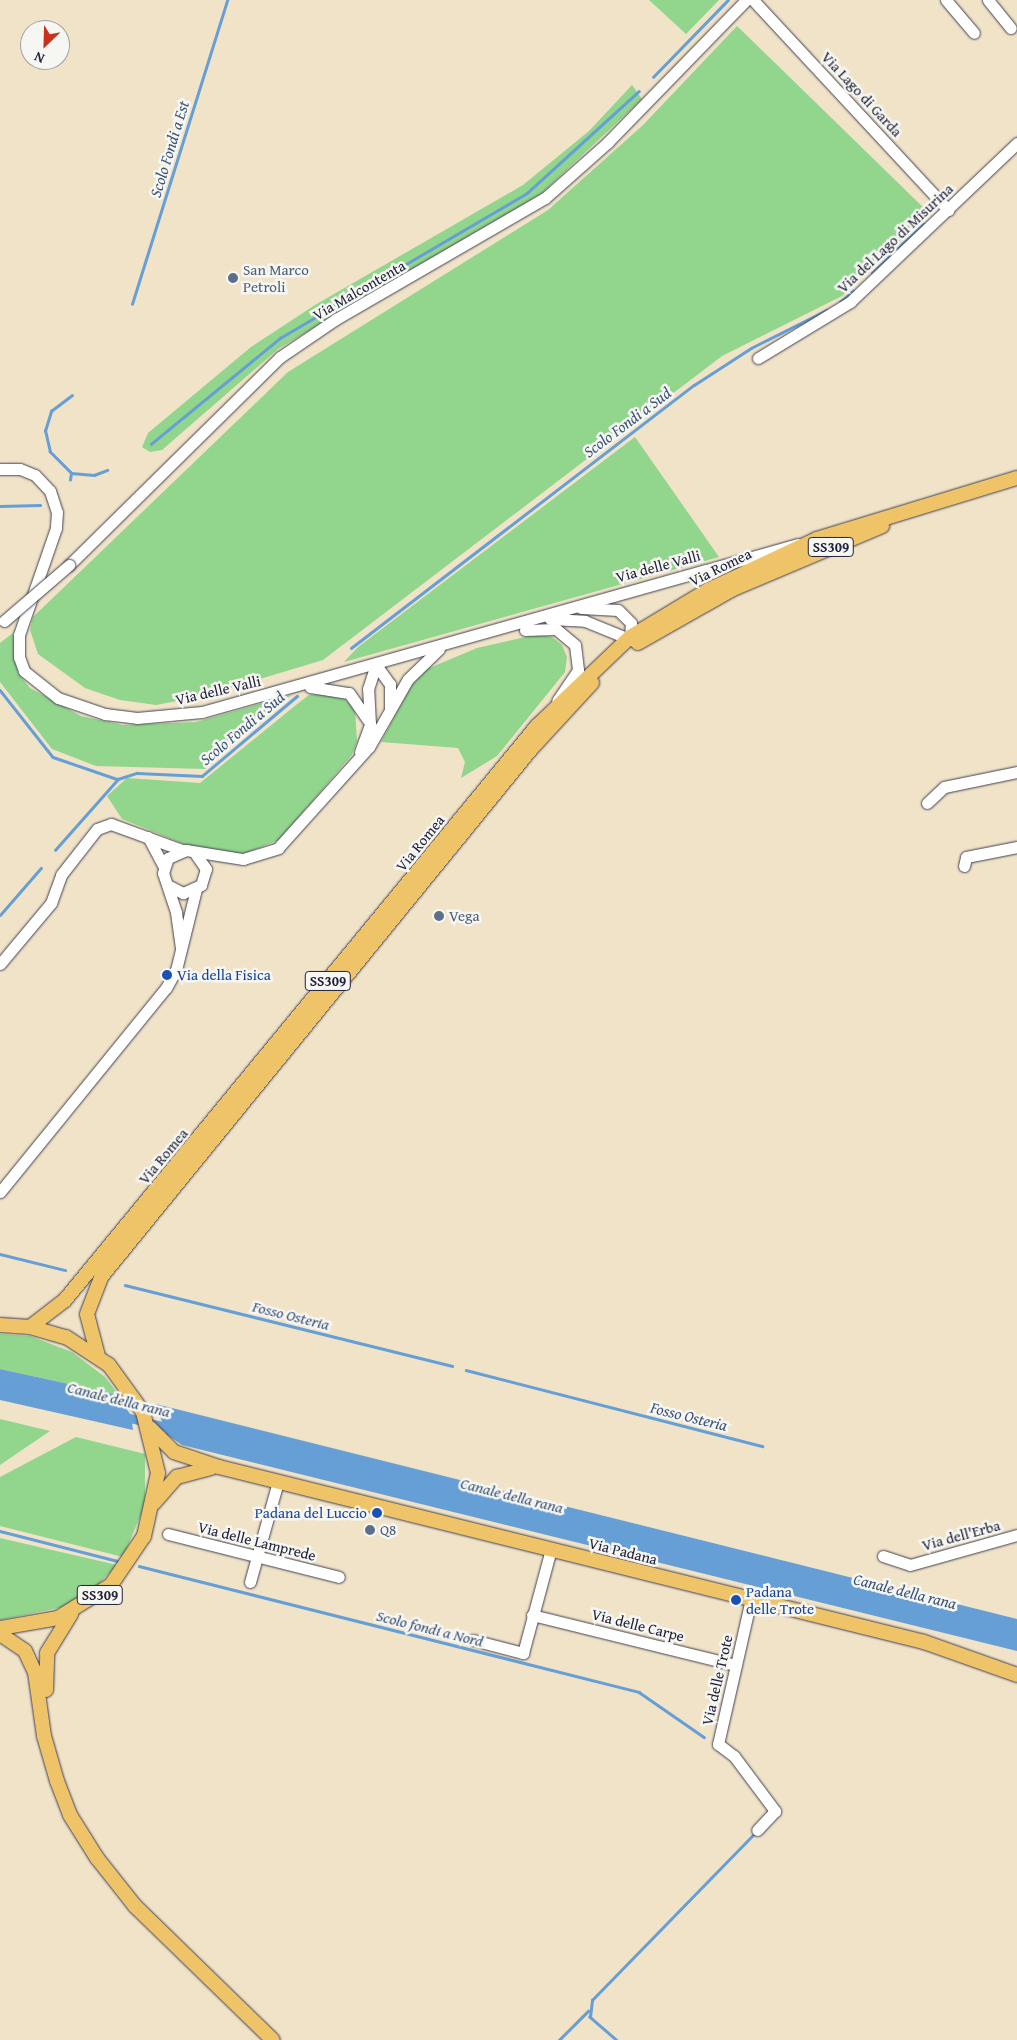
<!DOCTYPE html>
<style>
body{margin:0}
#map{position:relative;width:1017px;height:2040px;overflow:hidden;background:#f0e3c8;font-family:"Gentium Book Plus",serif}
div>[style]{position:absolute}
.green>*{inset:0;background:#92d58c}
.water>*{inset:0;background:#659fd5}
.stream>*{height:2.5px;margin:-1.25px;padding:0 1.25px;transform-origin:1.25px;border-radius:1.25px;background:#659fd5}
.canal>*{height:9px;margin:-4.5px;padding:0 4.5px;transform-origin:4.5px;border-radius:4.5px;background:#659fd5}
.roads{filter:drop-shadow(0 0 1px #413f50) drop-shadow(0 0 1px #413f50)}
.minor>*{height:11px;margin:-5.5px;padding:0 5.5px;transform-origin:5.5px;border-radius:5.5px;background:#fff}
.major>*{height:14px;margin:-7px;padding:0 7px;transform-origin:7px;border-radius:7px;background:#efc469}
.bridges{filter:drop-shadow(0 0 1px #413f50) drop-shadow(0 0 1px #413f50)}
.minor-bridge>*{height:11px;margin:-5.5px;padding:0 5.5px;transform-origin:5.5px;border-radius:5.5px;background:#fff}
.dots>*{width:14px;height:14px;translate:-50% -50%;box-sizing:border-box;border:2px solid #f6f6f2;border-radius:50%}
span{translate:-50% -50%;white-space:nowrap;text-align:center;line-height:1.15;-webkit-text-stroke:5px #f6f6f2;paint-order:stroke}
.shield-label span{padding:1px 4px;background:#f6f6f2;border:1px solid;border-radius:4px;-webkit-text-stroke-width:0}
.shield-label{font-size:14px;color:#22223b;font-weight:700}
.street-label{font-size:15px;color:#22223b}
.service-label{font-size:15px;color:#4e5e75}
.left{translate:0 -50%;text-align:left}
.transit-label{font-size:15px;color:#164399}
.right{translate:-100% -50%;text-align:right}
.water-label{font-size:16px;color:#3d5479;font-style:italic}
.north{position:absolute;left:20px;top:20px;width:50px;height:50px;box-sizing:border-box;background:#f6f6f2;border:1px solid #a1a1a9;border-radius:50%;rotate:204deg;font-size:14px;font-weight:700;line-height:20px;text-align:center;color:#22223b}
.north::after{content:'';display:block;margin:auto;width:18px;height:22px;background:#c8321e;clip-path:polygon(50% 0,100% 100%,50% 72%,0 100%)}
</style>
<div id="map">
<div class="green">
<i style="clip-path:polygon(649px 0,719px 0,686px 34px)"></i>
<i style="clip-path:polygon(737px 26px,929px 213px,842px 296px,722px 356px,323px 660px,203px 696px,156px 705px,120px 700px,85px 688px,38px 654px,30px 630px,33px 617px,288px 372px,548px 210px,643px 125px)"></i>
<i style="clip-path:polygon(632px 85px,642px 99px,541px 194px,278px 349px,162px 450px,150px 452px,142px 447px,148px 433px,251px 347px,315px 305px,523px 185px,589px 131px)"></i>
<i style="clip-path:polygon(635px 437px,719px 557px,344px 662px,358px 647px)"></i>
<i style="clip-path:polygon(13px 633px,18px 673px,30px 688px,81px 716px,123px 725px,196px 722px,291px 695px,205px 769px,96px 766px,52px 749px,0 682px,0 643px)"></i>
<i style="clip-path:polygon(538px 634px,552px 637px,562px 645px,567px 657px,565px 672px,497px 756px,461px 778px,465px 762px,458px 748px,381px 742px,411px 686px,427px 669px,477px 648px)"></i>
<i style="clip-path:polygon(321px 694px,344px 699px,355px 709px,357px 741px,352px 755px,279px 840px,246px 853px,206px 853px,122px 819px,107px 796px,127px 778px,200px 783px,296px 705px,309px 695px)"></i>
<i style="clip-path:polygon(0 1334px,30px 1336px,72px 1352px,105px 1377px,119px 1395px,0 1369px)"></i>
<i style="clip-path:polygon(0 1419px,50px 1431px,0 1465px)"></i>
<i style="clip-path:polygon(76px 1437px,145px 1454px,145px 1505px,123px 1557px,0 1526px,0 1477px)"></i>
<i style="clip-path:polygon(0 1538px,117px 1565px,95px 1588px,63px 1607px,0 1620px)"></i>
</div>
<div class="water">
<i style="clip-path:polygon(0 1369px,119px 1395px,131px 1416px,133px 1430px,0 1400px)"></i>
<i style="clip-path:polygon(156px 1404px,1017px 1619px,1017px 1651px,182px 1445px,166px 1434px)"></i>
</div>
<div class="stream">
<i style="left:653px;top:77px;width:107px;rotate:-45.8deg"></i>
<i style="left:872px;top:273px;width:71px;rotate:-43.9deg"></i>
<i style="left:840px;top:302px;width:17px;rotate:-40deg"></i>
<i style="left:132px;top:304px;width:318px;rotate:-72.6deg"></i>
<i style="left:151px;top:444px;width:167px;rotate:-39.4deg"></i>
<i style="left:280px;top:338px;width:286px;rotate:-30.4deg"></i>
<i style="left:527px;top:193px;width:151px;rotate:-42.3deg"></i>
<i style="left:71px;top:473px;width:30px;rotate:-135deg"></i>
<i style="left:50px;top:452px;width:22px;rotate:-103deg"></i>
<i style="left:45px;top:431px;width:21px;rotate:-73deg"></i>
<i style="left:51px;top:411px;width:26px;rotate:-37deg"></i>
<i style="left:70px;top:480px;width:7px;rotate:-82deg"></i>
<i style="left:71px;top:473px;width:23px;rotate:5deg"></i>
<i style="left:94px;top:475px;width:14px;rotate:-21deg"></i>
<i style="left:0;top:506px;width:40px;rotate:-1.4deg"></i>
<i style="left:351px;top:648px;width:432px;rotate:-37.5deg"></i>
<i style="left:694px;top:385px;width:68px;rotate:-33deg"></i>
<i style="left:751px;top:348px;width:85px;rotate:-26.6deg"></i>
<i style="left:0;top:690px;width:85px;rotate:51.7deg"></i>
<i style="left:53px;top:757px;width:68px;rotate:19deg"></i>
<i style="left:55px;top:850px;width:95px;rotate:-48.4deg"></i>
<i style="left:118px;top:779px;width:20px;rotate:-18deg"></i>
<i style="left:137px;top:773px;width:65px;rotate:2.6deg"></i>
<i style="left:202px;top:776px;width:124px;rotate:-40.1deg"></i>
<i style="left:0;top:915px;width:62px;rotate:-48.9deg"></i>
<i style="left:0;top:1254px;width:67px;rotate:13.8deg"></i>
<i style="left:125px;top:1285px;width:337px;rotate:13.9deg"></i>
<i style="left:466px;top:1370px;width:306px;rotate:14.4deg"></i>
<i style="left:0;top:1531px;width:122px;rotate:14.3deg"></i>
<i style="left:139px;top:1566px;width:516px;rotate:14.14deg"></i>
<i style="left:639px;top:1692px;width:79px;rotate:34.7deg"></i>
<i style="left:559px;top:2040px;width:41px;rotate:-45deg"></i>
<i style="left:616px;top:2040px;width:35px;rotate:-139deg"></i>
<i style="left:590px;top:2017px;width:17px;rotate:-83deg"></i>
<i style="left:592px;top:2000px;width:232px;rotate:-45.7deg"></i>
</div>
<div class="canal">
<i style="left:122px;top:1416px;width:54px;rotate:14deg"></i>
</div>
<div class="roads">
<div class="minor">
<i style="left:753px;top:0;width:287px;rotate:47.1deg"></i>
<i style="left:946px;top:0;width:43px;rotate:49.7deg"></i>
<i style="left:988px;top:0;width:36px;rotate:51deg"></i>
<i style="left:758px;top:358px;width:108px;rotate:-31.3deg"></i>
<i style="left:850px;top:302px;width:231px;rotate:-43.6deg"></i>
<i style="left:0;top:469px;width:20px"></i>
<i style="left:20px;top:469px;width:16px;rotate:22deg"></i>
<i style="left:35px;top:475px;width:22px;rotate:47deg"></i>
<i style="left:50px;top:491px;width:22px;rotate:72deg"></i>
<i style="left:57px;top:512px;width:16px;rotate:94deg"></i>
<i style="left:56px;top:528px;width:113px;rotate:109.1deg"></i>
<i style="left:19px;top:635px;width:22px;rotate:90deg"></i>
<i style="left:19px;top:657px;width:15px;rotate:70deg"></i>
<i style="left:24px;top:671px;width:43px;rotate:38.5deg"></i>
<i style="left:58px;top:698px;width:50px;rotate:18.8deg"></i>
<i style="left:105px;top:714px;width:32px;rotate:7deg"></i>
<i style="left:137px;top:718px;width:65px;rotate:-5.3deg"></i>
<i style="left:202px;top:712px;width:619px;rotate:-15.74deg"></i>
<i style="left:69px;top:565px;width:296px;rotate:-44.6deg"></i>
<i style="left:280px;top:357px;width:68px;rotate:-34.2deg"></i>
<i style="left:336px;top:319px;width:241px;rotate:-30.1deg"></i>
<i style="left:545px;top:198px;width:84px;rotate:-41.6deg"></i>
<i style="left:608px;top:142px;width:198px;rotate:-45.8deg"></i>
<i style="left:581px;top:608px;width:37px;rotate:3deg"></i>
<i style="left:618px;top:610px;width:18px;rotate:45deg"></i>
<i style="left:631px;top:623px;width:14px;rotate:94deg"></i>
<i style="left:550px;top:619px;width:35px;rotate:3deg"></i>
<i style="left:585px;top:621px;width:53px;rotate:22.2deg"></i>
<i style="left:525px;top:630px;width:31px;rotate:-2deg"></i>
<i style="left:556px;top:629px;width:25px;rotate:40deg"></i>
<i style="left:575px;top:645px;width:25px;rotate:83deg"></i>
<i style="left:578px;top:670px;width:37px;rotate:124deg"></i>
<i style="left:376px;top:665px;width:24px;rotate:54deg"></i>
<i style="left:390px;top:684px;width:24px;rotate:90deg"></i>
<i style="left:310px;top:687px;width:39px;rotate:9deg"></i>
<i style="left:349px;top:693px;width:33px;rotate:55deg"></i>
<i style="left:360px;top:752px;width:30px;rotate:-70deg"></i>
<i style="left:370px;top:724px;width:35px;rotate:-93deg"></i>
<i style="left:368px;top:689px;width:25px;rotate:-72deg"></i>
<i style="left:927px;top:803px;width:23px;rotate:-43deg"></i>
<i style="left:944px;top:787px;width:75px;rotate:-11.6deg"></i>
<i style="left:148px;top:837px;width:34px;rotate:62deg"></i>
<i style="left:964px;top:866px;width:9px;rotate:-77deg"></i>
<i style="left:966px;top:857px;width:52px;rotate:-11.1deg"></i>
<i style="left:169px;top:886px;width:16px;rotate:27deg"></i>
<i style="left:183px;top:893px;width:20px;rotate:-24deg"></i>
<i style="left:201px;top:885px;width:17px;rotate:-73deg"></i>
<i style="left:206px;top:869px;width:19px;rotate:-125deg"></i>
<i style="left:181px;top:948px;width:36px;rotate:-98deg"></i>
<i style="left:176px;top:912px;width:41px;rotate:-108.4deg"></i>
<i style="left:163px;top:873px;width:16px;rotate:-72deg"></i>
<i style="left:168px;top:858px;width:20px;rotate:-24deg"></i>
<i style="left:186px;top:850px;width:58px;rotate:9deg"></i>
<i style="left:243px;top:859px;width:37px;rotate:-17deg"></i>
<i style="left:278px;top:848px;width:136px;rotate:-48deg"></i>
<i style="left:369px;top:747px;width:78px;rotate:-60.2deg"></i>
<i style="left:408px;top:679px;width:43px;rotate:-44.1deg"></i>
<i style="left:0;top:964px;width:80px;rotate:-50.1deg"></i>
<i style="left:51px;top:903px;width:30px;rotate:-70deg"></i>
<i style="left:61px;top:875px;width:58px;rotate:-52deg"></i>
<i style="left:97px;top:829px;width:15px;rotate:-20deg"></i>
<i style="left:111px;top:824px;width:76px;rotate:20.1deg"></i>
<i style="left:0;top:1192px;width:263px;rotate:-50.9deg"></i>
<i style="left:166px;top:988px;width:21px;rotate:-61deg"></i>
<i style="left:176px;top:970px;width:83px;rotate:-76.1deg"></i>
<i style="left:168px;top:1534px;width:176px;rotate:14.1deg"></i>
<i style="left:883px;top:1556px;width:28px;rotate:18deg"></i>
<i style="left:910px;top:1565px;width:111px;rotate:-15.7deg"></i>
<i style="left:250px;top:1582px;width:104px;rotate:-74.4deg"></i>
<i style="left:751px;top:1599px;width:149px;rotate:102.8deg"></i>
<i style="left:718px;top:1744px;width:20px;rotate:37deg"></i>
<i style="left:734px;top:1756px;width:69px;rotate:53.3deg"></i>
<i style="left:775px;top:1811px;width:26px;rotate:133deg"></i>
<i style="left:532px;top:1615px;width:210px;rotate:13.8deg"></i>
<i style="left:473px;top:1640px;width:52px;rotate:14.6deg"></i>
<i style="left:523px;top:1653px;width:108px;rotate:-74.9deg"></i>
</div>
<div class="major">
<i style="left:638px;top:643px;width:109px;rotate:-29.6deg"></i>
<i style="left:733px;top:589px;width:162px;rotate:-22.9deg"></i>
<i style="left:0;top:1325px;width:30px;rotate:4deg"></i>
<i style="left:30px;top:1327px;width:37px;rotate:16deg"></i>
<i style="left:66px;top:1337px;width:51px;rotate:33.1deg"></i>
<i style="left:109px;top:1365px;width:58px;rotate:54.1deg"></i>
<i style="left:143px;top:1412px;width:63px;rotate:76.2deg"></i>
<i style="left:158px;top:1473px;width:65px;rotate:102.5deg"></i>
<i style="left:144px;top:1536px;width:59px;rotate:124deg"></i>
<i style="left:111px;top:1585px;width:62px;rotate:148.1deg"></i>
<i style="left:58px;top:1618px;width:59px;rotate:170.2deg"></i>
<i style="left:30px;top:1327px;width:44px;rotate:-37.6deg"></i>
<i style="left:65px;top:1300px;width:743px;rotate:-50.57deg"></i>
<i style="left:537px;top:726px;width:129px;rotate:-43.7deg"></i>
<i style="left:630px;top:637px;width:91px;rotate:-31.1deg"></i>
<i style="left:708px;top:590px;width:120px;rotate:-25.1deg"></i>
<i style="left:817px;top:539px;width:209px;rotate:-17deg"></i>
<i style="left:98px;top:1356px;width:43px;rotate:-104.7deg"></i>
<i style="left:87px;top:1314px;width:40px;rotate:-69deg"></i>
<i style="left:101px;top:1277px;width:681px;rotate:-50.84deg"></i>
<i style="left:531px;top:749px;width:90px;rotate:-47.3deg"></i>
<i style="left:150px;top:1428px;width:34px;rotate:45deg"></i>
<i style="left:174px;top:1452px;width:47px;rotate:18.4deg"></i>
<i style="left:219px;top:1467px;width:726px;rotate:13.94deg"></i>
<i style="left:924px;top:1642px;width:99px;rotate:19.5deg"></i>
<i style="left:154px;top:1503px;width:35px;rotate:-49deg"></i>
<i style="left:177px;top:1477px;width:35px;rotate:-15deg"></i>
<i style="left:0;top:1634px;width:30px;rotate:34deg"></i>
<i style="left:25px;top:1651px;width:23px;rotate:65deg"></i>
<i style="left:35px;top:1672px;width:65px;rotate:82deg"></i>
<i style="left:44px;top:1736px;width:47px;rotate:73.9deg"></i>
<i style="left:57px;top:1781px;width:36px;rotate:69deg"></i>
<i style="left:70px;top:1815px;width:51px;rotate:57.9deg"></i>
<i style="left:97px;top:1858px;width:61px;rotate:51.6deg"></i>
<i style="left:135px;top:1906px;width:192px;rotate:44.2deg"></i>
<i style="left:46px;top:1690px;width:37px;rotate:-88deg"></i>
<i style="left:47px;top:1653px;width:46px;rotate:-58.4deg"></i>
</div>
</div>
<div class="bridges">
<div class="minor-bridge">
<i style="left:4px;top:621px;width:86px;rotate:-40.7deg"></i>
</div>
</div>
<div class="dots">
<i style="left:233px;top:278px;background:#5c6f8a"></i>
<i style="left:439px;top:916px;background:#5c6f8a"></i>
<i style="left:167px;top:975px;background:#1a4fb4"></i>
<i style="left:377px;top:1513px;background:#1a4fb4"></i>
<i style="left:370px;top:1530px;background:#5c6f8a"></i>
<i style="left:736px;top:1600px;background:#1a4fb4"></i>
</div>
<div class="shield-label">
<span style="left:831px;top:547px">SS309</span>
<span style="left:328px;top:981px">SS309</span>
<span style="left:100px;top:1595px">SS309</span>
</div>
<div class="street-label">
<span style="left:862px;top:94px;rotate:47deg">Via Lago di Garda</span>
<span style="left:895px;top:238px;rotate:-43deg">Via del Lago di Misurina</span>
<span style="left:359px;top:290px;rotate:-30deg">Via Malcontenta</span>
<span style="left:658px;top:566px;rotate:-15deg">Via delle Valli</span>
<span style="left:720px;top:567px;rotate:-26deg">Via Romea</span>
<span style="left:218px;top:690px;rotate:-13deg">Via delle Valli</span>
<span style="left:420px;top:843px;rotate:-51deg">Via Romea</span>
<span style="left:163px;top:1156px;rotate:-50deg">Via Romea</span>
<span style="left:961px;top:1535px;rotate:-15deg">Via dell'Erba</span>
<span style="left:257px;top:1541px;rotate:14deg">Via delle Lamprede</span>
<span style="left:623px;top:1551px;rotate:14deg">Via Padana</span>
<span style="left:638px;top:1625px;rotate:14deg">Via delle Carpe</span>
<span style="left:717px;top:1680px;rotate:-77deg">Via delle Trote</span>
</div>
<div class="service-label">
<span class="left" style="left:243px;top:278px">San Marco<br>Petroli</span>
<span class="left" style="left:449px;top:916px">Vega</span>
<span class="left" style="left:380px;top:1530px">Q8</span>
</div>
<div class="transit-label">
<span class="left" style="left:177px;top:975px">Via della Fisica</span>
<span class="right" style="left:367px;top:1513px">Padana del Luccio</span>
<span class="left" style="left:746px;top:1600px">Padana<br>delle Trote</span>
</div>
<div class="water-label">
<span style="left:169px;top:149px;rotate:-73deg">Scolo Fondi a Est</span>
<span style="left:627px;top:422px;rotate:-37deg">Scolo Fondi a Sud</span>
<span style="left:242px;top:728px;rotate:-40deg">Scolo Fondi a Sud</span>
<span style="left:291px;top:1315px;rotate:14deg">Fosso Osteria</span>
<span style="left:119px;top:1399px;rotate:14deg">Canale della rana</span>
<span style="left:689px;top:1416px;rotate:14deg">Fosso Osteria</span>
<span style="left:512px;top:1495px;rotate:14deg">Canale della rana</span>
<span style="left:905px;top:1591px;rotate:14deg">Canale della rana</span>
<span style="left:430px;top:1628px;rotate:14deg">Scolo fondi a Nord</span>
</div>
<div class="north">N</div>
</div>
